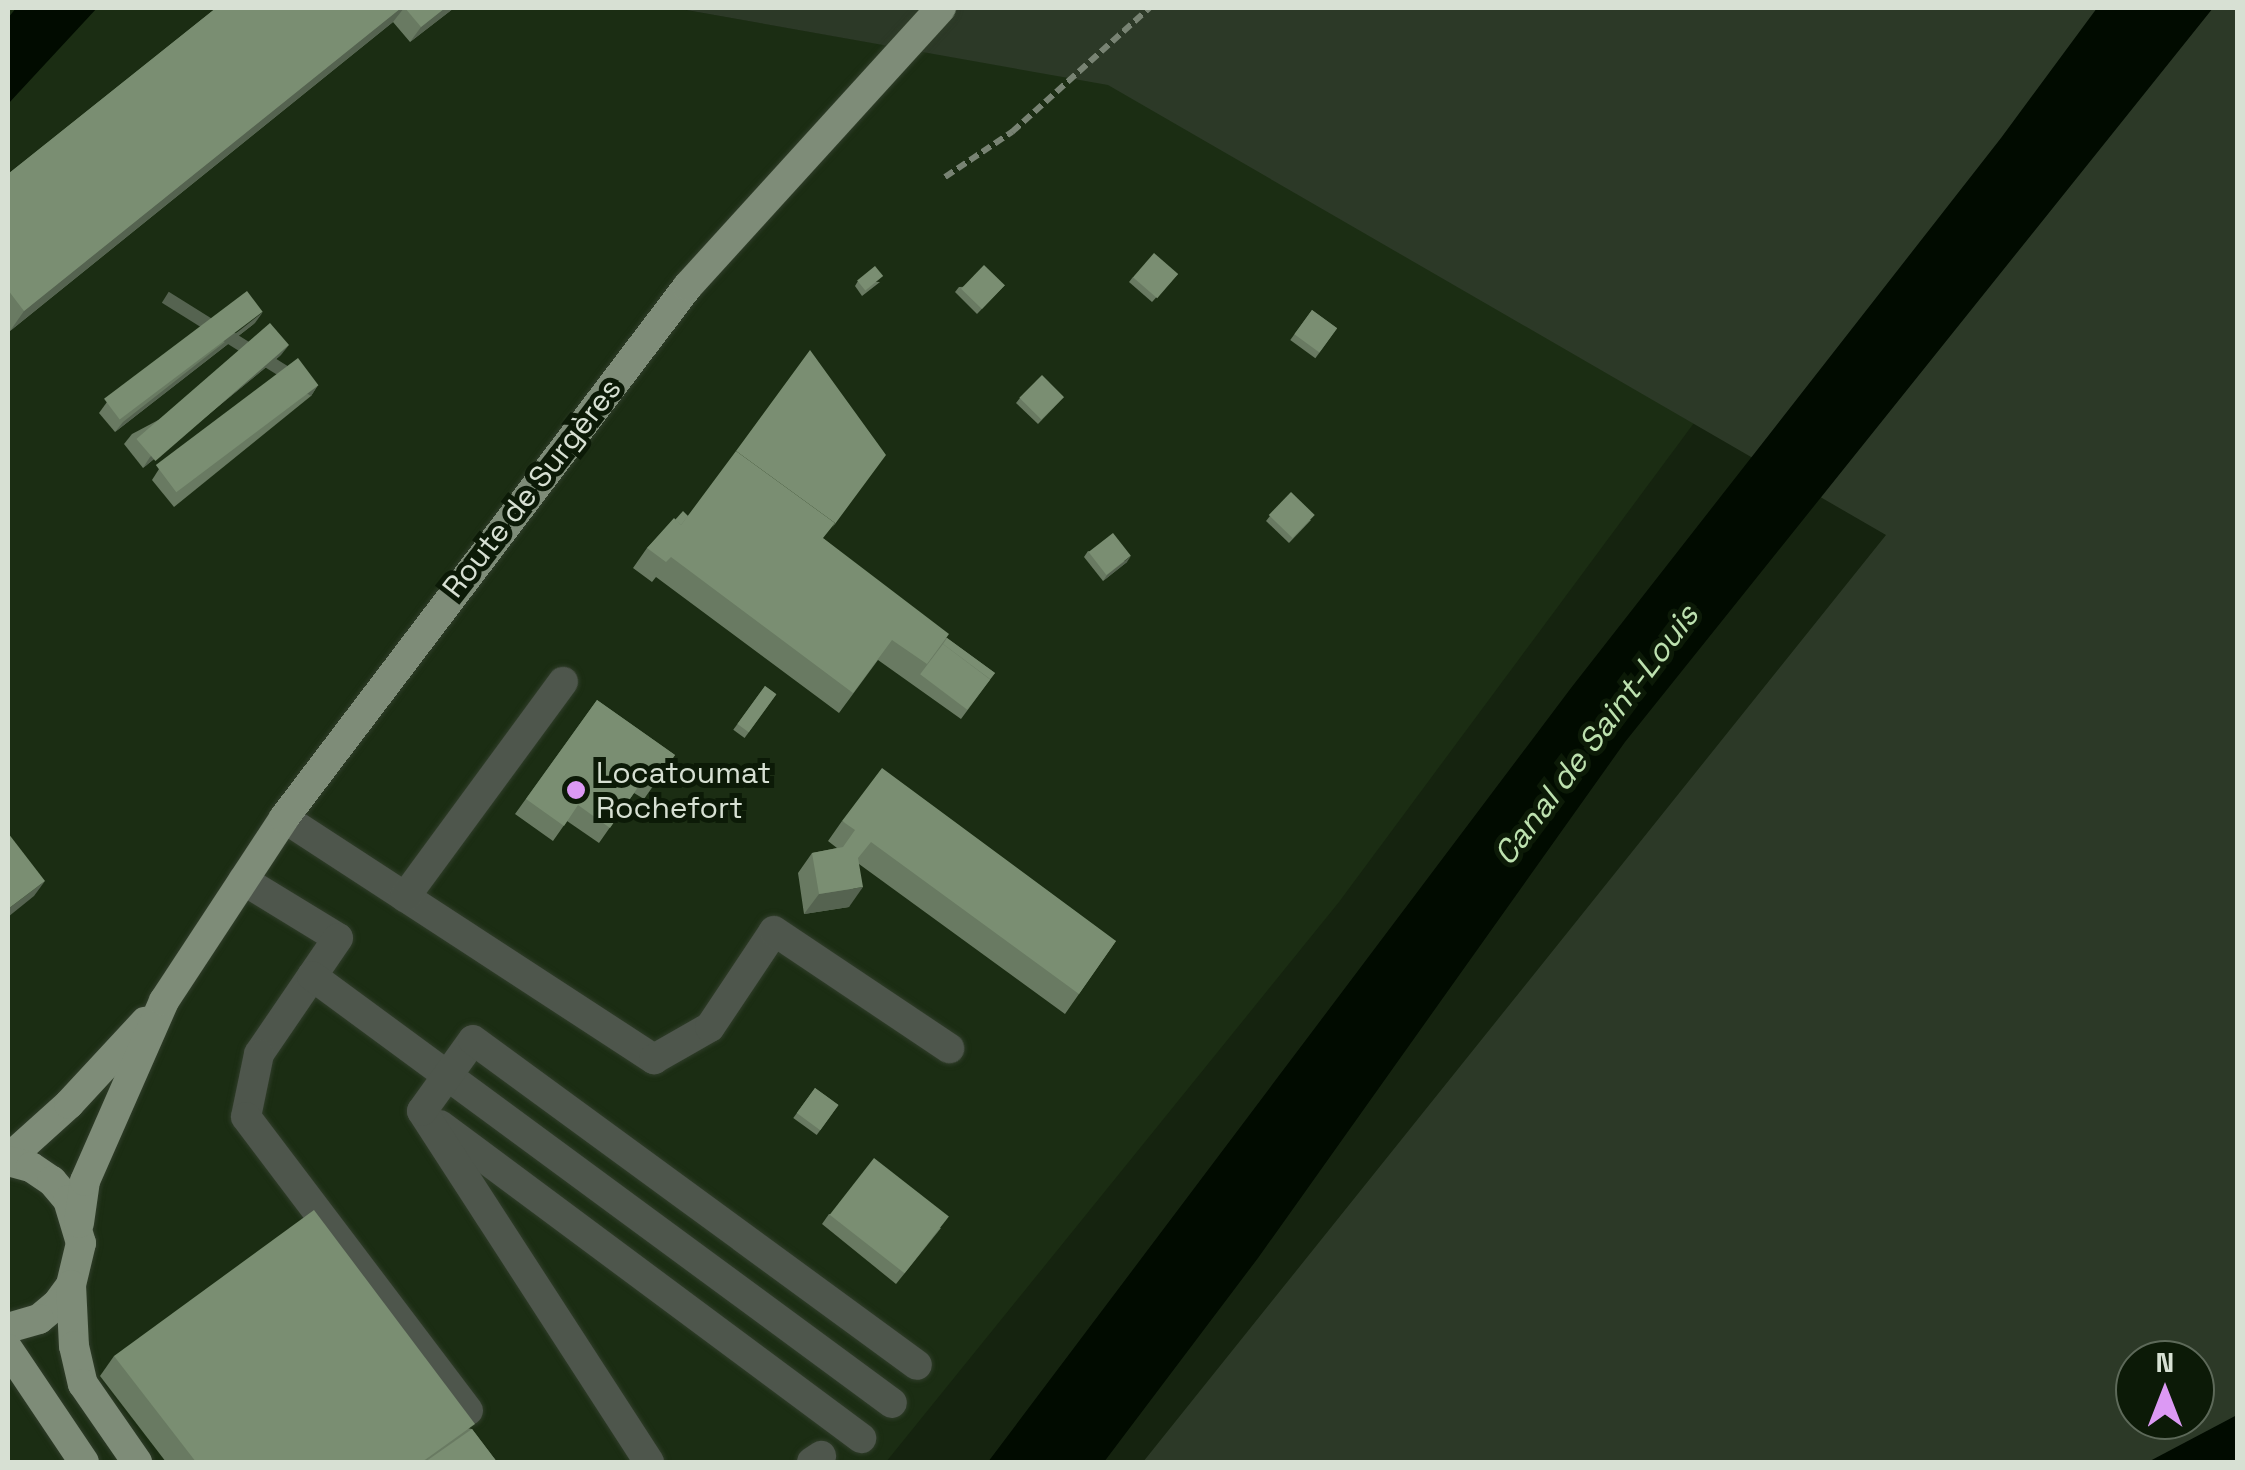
<!DOCTYPE html>
<meta charset="utf-8">
<style>
body{margin:0}
#map{position:relative;width:2245px;height:1470px;overflow:hidden;background:#15230f;font-family:"Space Grotesk",sans-serif}
div>[style]{position:absolute}
.built>*{inset:0;background:#1b2d13}
.green>*{inset:0;background:#2c3927}
.water>*{inset:0;background:#010b00}
.path>*{height:6px;margin-top:-3px;transform-origin:0;background:repeating-linear-gradient(90deg,#788373 0 10px,transparent 0 15px)}
.roads{filter:drop-shadow(0 0 2px #303d2a) drop-shadow(0 0 2px #303d2a)}
.minor>*{height:30px;margin:-15px;padding:0 15px;transform-origin:15px;border-radius:15px;background:#4e564c}
.major>*{height:30px;margin:-15px;padding:0 15px;transform-origin:15px;border-radius:15px;background:#7e8c78}
.wall>*{inset:0;background:#697a62;transform-origin:0 0}
.shaded-wall>*{inset:0;background:#556350;transform-origin:0 0}
.building>*{inset:0;background:#7a8e72;transform-origin:0 0}
.dots>*{width:28px;height:28px;translate:-50% -50%;box-sizing:border-box;border:5px solid #0c1a07;border-radius:50%}
span{translate:-50% -50%;white-space:nowrap;text-align:center;line-height:1.15;-webkit-text-stroke:10px #0c1a07;paint-order:stroke}
.street-label{font-size:30px;color:#d7e0d3}
.poi-label{font-size:30px;color:#d7e0d3}
.left{translate:0 -50%;text-align:left}
.water-label{font-size:32px;color:#bde1af;font-style:italic}
.frame{position:absolute;inset:0;border:10px solid #d7e0d3;pointer-events:none}
.north{position:absolute;left:2115px;top:1340px;width:100px;height:100px;box-sizing:border-box;background:#0c1a07;border:2px solid #5d6959;border-radius:50%;rotate:0deg;font-size:28px;font-weight:700;line-height:40px;text-align:center;color:#d7e0d3}
.north::after{content:'';display:block;margin:auto;width:35px;height:45px;background:#dc99f4;clip-path:polygon(50% 0,100% 100%,50% 72%,0 100%)}
</style>
<div id="map">
<div class="built">
<i style="clip-path:polygon(8px 8px,675px 8px,1108px 84px,1694px 423px,1339px 902px,886px 1462px,8px 1462px)"></i>
</div>
<div class="green">
<i style="clip-path:polygon(evenodd,675px 8px,2237px 8px,2237px 1462px,1143px 1462px,1886px 535px,1108px 85px,675px 8px,2135px 1360px,2195px 1360px,2195px 1420px,2135px 1420px,2135px 1360px)"></i>
</div>
<div class="water">
<i style="clip-path:polygon(16px 8px,97px 8px,8px 104px,8px 18px)"></i>
<i style="clip-path:polygon(2097px 8px,2213px 8px,1625px 742px,1258px 1258px,1104px 1462px,988px 1462px,1571px 688px,2001px 138px)"></i>
<i style="clip-path:polygon(2237px 1415px,2237px 1462px,2148px 1462px)"></i>
</div>
<div class="path">
<i style="left:945px;top:177px;width:81px;rotate:-33.9deg"></i>
<i style="left:1012px;top:132px;width:185px;rotate:-42.1deg"></i>
</div>
<div class="roads">
<div class="minor">
<i style="left:284px;top:818px;width:442px;rotate:33.1deg"></i>
<i style="left:654px;top:1059px;width:64px;rotate:-29.7deg"></i>
<i style="left:710px;top:1027px;width:115px;rotate:-56.3deg"></i>
<i style="left:774px;top:931px;width:211px;rotate:33.8deg"></i>
<i style="left:243px;top:880px;width:111px;rotate:31.4deg"></i>
<i style="left:338px;top:938px;width:140px;rotate:124.3deg"></i>
<i style="left:259px;top:1054px;width:64px;rotate:101.7deg"></i>
<i style="left:246px;top:1117px;width:368px;rotate:52.9deg"></i>
<i style="left:405px;top:897px;width:267px;rotate:-53.7deg"></i>
<i style="left:312px;top:976px;width:720px;rotate:36.36deg"></i>
<i style="left:440px;top:1125px;width:525px;rotate:36.63deg"></i>
<i style="left:649px;top:1462px;width:418px;rotate:-122.9deg"></i>
<i style="left:422px;top:1111px;width:87px;rotate:-54.3deg"></i>
<i style="left:473px;top:1040px;width:550px;rotate:36.2deg"></i>
<i style="left:812px;top:1462px;width:11px;rotate:-34deg"></i>
</div>
<div class="major">
<i style="left:8px;top:1159px;width:82px;rotate:-42deg"></i>
<i style="left:69px;top:1104px;width:112px;rotate:-47.2deg"></i>
<i style="left:8px;top:1161px;width:24px;rotate:15deg"></i>
<i style="left:31px;top:1167px;width:25px;rotate:34deg"></i>
<i style="left:52px;top:1181px;width:25px;rotate:50deg"></i>
<i style="left:68px;top:1200px;width:45px;rotate:73.2deg"></i>
<i style="left:81px;top:1243px;width:43px;rotate:103.4deg"></i>
<i style="left:71px;top:1285px;width:24px;rotate:126deg"></i>
<i style="left:57px;top:1304px;width:23px;rotate:140deg"></i>
<i style="left:39px;top:1319px;width:32px;rotate:164deg"></i>
<i style="left:79px;top:1223px;width:42px;rotate:-81.9deg"></i>
<i style="left:85px;top:1181px;width:197px;rotate:-66.3deg"></i>
<i style="left:164px;top:1001px;width:219px;rotate:-56.7deg"></i>
<i style="left:284px;top:818px;width:668px;rotate:-52.79deg"></i>
<i style="left:688px;top:286px;width:376px;rotate:-47.7deg"></i>
<i style="left:71px;top:1285px;width:61px;rotate:87.2deg"></i>
<i style="left:74px;top:1346px;width:39px;rotate:77deg"></i>
<i style="left:83px;top:1384px;width:95px;rotate:55.3deg"></i>
<i style="left:8px;top:1349px;width:136px;rotate:56.1deg"></i>
</div>
</div>
<div class="wall">
<i style="clip-path:polygon(216px 8px,454px 8px,410px 42px,393px 22px,10px 331px,8px 328px,8px 174px)"></i>
<i style="clip-path:polygon(1178px 274px,1152px 302px,1129px 282px,1133px 277px)"></i>
<i style="clip-path:polygon(858px 281px,880px 282px,862px 296px,855px 286px)"></i>
<i style="clip-path:polygon(1005px 285px,977px 314px,955px 292px,959px 287px)"></i>
<i style="left:1312px;top:310px;width:31px;height:37px;rotate:36deg"></i>
<i style="clip-path:polygon(255px 323px,115px 432px,99px 413px,107px 402px)"></i>
<i style="clip-path:polygon(281px 355px,143px 468px,124px 444px,132px 434px)"></i>
<i style="clip-path:polygon(318px 385px,311px 396px,174px 507px,152px 480px,159px 469px)"></i>
<i style="clip-path:polygon(1064px 397px,1038px 424px,1016px 403px,1020px 398px)"></i>
<i style="clip-path:polygon(688px 516px,824px 539px,947px 638px,995px 673px,961px 719px,878px 660px,839px 713px,656px 577px,652px 582px,633px 568px,647px 548px,675px 520px)"></i>
<i style="clip-path:polygon(1270px 516px,1311px 520px,1289px 543px,1266px 521px)"></i>
<i style="clip-path:polygon(1088px 551px,1127px 562px,1103px 581px,1084px 557px)"></i>
<i style="left:765px;top:686px;width:14px;height:54px;rotate:36deg"></i>
<i style="clip-path:polygon(597px 700px,675px 755px,644px 799px,634px 793px,599px 843px,567px 821px,553px 841px,515px 814px)"></i>
<i style="clip-path:polygon(842px 821px,1116px 941px,1065px 1014px,859px 864px,849px 907px,804px 914px,798px 873px,812px 853px,837px 848px,828px 841px)"></i>
<i style="left:815px;top:1088px;width:29px;height:37px;rotate:36deg"></i>
<i style="clip-path:polygon(829px 1214px,941px 1228px,896px 1284px,822px 1224px)"></i>
<i style="clip-path:polygon(114px 1356px,472px 1429px,497px 1462px,166px 1462px,100px 1376px)"></i>
</div>
<div class="shaded-wall">
<i style="clip-path:polygon(401px 8px,404px 8px,393px 22px,10px 331px,24px 311px)"></i>
<i style="clip-path:polygon(445px 8px,454px 8px,410px 42px,421px 27px)"></i>
<i style="clip-path:polygon(263px 312px,255px 323px,115px 432px,123px 422px)"></i>
<i style="clip-path:polygon(289px 345px,281px 355px,143px 468px,150px 457px)"></i>
<i style="left:318px;top:385px;width:13px;height:176px;rotate:122deg"></i>
<i style="clip-path:polygon(1131px 556px,1127px 562px,1103px 581px,1107px 575px)"></i>
<i style="clip-path:polygon(45px 881px,34px 896px,8px 917px,8px 909px)"></i>
<i style="clip-path:polygon(863px 887px,849px 907px,804px 914px,819px 894px)"></i>
</div>
<div class="building">
<i style="clip-path:polygon(216px 8px,401px 8px,24px 311px,8px 290px,8px 174px)"></i>
<i style="clip-path:polygon(405px 8px,445px 8px,421px 27px)"></i>
<i style="left:1154px;top:253px;width:32px;height:32px;rotate:41deg"></i>
<i style="left:984px;top:265px;width:29px;height:33px;rotate:44deg"></i>
<i style="left:875px;top:266px;width:13px;height:23px;rotate:51deg"></i>
<i style="left:247px;top:291px;width:26px;height:179px;rotate:53deg"></i>
<i style="left:1312px;top:310px;width:31px;height:30px;rotate:36deg"></i>
<i style="left:270px;top:323px;width:29px;height:177px;rotate:49deg"></i>
<i style="clip-path:polygon(810px 350px,886px 455px,832px 528px,835px 523px,736px 451px)"></i>
<i style="left:298px;top:358px;width:34px;height:178px;rotate:53deg"></i>
<i style="left:1042px;top:375px;width:31px;height:32px;rotate:45deg"></i>
<i style="clip-path:polygon(736px 451px,835px 523px,823px 538px,949px 634px,927px 664px,892px 640px,853px 693px,671px 557px,666px 562px,647px 548px,674px 518px,681px 525px)"></i>
<i style="left:1291px;top:492px;width:33px;height:32px;rotate:44deg"></i>
<i style="clip-path:polygon(683px 511px,688px 516px,681px 525px,675px 520px)"></i>
<i style="left:1113px;top:533px;width:29px;height:31px;rotate:52deg"></i>
<i style="clip-path:polygon(947px 638px,995px 673px,986px 684px,990px 679px,943px 644px)"></i>
<i style="left:943px;top:644px;width:59px;height:38px;rotate:37deg"></i>
<i style="left:765px;top:686px;width:14px;height:47px;rotate:36deg"></i>
<i style="clip-path:polygon(597px 700px,675px 755px,655px 784px,645px 777px,610px 828px,578px 805px,564px 826px,526px 799px)"></i>
<i style="clip-path:polygon(882px 768px,1116px 941px,1079px 994px,871px 842px,858px 858px,863px 887px,819px 894px,812px 853px,843px 847px,855px 830px,842px 821px)"></i>
<i style="clip-path:polygon(8px 833px,45px 881px,8px 909px)"></i>
<i style="left:815px;top:1088px;width:29px;height:31px;rotate:36deg"></i>
<i style="left:874px;top:1158px;width:95px;height:72px;rotate:38deg"></i>
<i style="clip-path:polygon(314px 1210px,475px 1424px,422px 1462px,196px 1462px,114px 1356px)"></i>
<i style="clip-path:polygon(472px 1429px,497px 1462px,425px 1462px)"></i>
</div>
<div class="dots">
<i style="left:576px;top:790px;background:#dc99f4"></i>
</div>
<div class="street-label">
<span style="left:532px;top:488px;rotate:-52deg">Route de Surgères</span>
</div>
<div class="poi-label">
<span class="left" style="left:596px;top:790px">Locatoumat<br>Rochefort</span>
</div>
<div class="water-label">
<span style="left:1596px;top:735px;rotate:-53deg">Canal de Saint-Louis</span>
</div>
<div class="frame"></div>
<div class="north">N</div>
</div>
